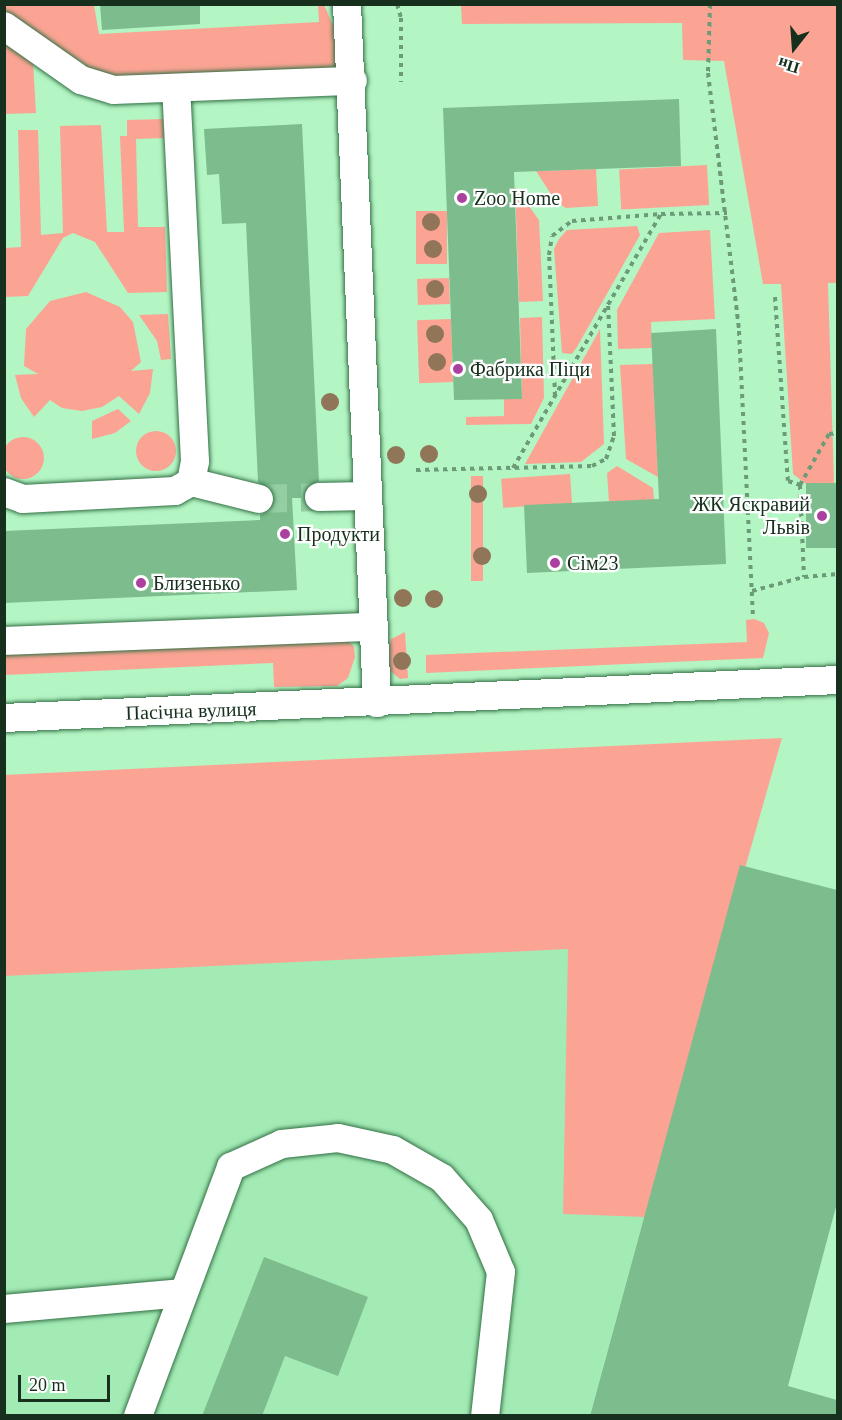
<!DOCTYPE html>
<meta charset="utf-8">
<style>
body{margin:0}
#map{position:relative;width:842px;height:1420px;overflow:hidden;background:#b4f5c4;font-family:Georgia,serif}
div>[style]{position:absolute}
.built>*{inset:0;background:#a3ebb5}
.green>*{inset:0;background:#fba494;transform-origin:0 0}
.round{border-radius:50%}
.building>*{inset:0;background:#7dbc8d;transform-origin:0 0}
.minor-tunnel>*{height:28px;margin-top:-14px;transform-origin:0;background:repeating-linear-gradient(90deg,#94cea3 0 28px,transparent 0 42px)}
.path>*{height:4px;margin-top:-2px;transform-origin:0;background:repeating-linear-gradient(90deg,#6c9b78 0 4.5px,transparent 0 9px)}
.roads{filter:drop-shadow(0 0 2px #337045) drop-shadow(0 0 2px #337045)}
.minor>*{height:28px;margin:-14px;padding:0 14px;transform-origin:14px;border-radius:14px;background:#fff}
.trees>*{width:18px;height:18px;margin:-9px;border-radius:50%;background:#917558}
.dots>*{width:16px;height:16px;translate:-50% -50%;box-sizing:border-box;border:3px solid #fff;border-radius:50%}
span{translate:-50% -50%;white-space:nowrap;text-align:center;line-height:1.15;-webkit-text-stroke:4.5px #fff;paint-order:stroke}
.poi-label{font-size:20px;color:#16301d}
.left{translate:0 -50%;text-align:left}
.right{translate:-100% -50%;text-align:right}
.street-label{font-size:20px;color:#16301d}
.frame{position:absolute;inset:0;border:6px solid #16301d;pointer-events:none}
.north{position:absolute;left:764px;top:18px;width:60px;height:60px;-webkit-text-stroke:4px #fff;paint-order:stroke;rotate:197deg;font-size:16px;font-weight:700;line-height:24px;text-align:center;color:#16301d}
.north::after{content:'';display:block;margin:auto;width:21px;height:27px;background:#16301d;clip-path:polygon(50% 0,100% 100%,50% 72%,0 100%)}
.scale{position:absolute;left:18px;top:1375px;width:92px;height:27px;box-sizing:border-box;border:3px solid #16301d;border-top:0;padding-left:8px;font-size:18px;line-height:21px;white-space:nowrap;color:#16301d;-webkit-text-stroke:4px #fff;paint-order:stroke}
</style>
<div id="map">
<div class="built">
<i style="clip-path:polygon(740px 865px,590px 1415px,5px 1416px,5px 938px)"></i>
</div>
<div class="green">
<i style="clip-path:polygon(4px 5px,94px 5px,99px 34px,319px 22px,318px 5px,324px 5px,341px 43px,342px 71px,121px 80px,97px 73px,5px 12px)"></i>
<i style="clip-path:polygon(461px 5px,837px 5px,838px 283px,828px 283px,834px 483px,806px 484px,793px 474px,781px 284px,763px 284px,724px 61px,683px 60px,682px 23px,462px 24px)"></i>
<i style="clip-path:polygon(4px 43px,33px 63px,36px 113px,5px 114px)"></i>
<i style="clip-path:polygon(163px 119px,164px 138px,136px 139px,138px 227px,165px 227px,167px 292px,128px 293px,95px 242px,73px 233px,63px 238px,28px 296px,5px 297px,5px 248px,21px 247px,18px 130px,38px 130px,41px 235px,63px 233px,60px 126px,101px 125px,107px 232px,124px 232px,120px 136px,127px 136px,127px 120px)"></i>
<i style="left:707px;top:165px;width:40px;height:88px;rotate:87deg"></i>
<i style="clip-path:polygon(596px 169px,598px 206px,566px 208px,556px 202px,536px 171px)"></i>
<i style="clip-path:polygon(515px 187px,539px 220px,543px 301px,519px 302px)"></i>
<i style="left:416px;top:211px;width:31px;height:53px"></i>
<i style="clip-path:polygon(637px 226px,640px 235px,577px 347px,572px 354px,562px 353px,554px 249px,559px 239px,567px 230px)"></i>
<i style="clip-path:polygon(710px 230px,715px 319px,651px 322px,652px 348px,618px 349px,617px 310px,659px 233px)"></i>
<i style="left:449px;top:278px;width:26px;height:32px;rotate:88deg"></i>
<i style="clip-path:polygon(86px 292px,120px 307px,133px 322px,141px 362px,131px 371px,153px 369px,150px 393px,139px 414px,119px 396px,102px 407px,82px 411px,62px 408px,50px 400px,34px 417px,21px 398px,15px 375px,38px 374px,24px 366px,26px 329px,50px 301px)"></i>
<i style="clip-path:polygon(168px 314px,171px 359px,161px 360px,157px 341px,139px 315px)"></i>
<i style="clip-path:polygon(542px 317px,544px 398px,531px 424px,466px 425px,466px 417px,504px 416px,504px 399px,522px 399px,520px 318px)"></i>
<i style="left:451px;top:319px;width:63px;height:34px;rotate:88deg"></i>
<i style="clip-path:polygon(600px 329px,604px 444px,581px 462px,525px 464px)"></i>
<i style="clip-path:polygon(653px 364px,658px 477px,626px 459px,620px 365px)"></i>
<i style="clip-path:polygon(118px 409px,131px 421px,115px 433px,92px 439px,92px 421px)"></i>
<i class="round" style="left:136px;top:431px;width:40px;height:40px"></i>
<i class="round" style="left:2px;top:437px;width:42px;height:42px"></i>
<i style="clip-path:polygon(617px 466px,653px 488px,654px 500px,609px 502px,607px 473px)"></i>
<i style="left:570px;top:474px;width:29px;height:69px;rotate:86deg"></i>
<i style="left:471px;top:476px;width:12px;height:105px"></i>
<i style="clip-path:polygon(754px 619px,764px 623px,769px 633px,763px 658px,426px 673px,426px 655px,747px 642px,746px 620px)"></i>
<i style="clip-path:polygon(405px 632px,408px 678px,400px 679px,388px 669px,385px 657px,391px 639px)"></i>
<i style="clip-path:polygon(342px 634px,354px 647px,355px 657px,348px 678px,337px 686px,274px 687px,273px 663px,5px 675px,4px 649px)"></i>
<i style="clip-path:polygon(782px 738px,646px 1217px,563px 1214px,568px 949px,5px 976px,4px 775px)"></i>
</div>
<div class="building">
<i style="clip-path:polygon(100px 4px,200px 4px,200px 24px,102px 30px)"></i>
<i style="clip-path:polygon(679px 99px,681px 166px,514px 172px,522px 399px,454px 400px,443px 108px)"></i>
<i style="clip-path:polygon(302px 124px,319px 481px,305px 489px,303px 498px,292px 498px,297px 590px,4px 603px,4px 531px,260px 520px,260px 515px,271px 510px,275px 494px,258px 482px,246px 223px,222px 224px,219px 174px,207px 175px,204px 129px)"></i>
<i style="clip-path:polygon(716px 329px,726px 564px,527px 573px,524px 505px,659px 499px,651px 333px)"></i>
<i style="left:837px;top:483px;width:65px;height:31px;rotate:90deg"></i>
<i style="clip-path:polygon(740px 865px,837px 890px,837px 1203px,788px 1386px,837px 1400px,837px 1416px,590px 1416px)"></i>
<i style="clip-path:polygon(264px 1257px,368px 1297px,338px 1376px,285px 1356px,262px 1416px,202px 1416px)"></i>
</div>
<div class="minor-tunnel">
<i style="left:259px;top:499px;width:60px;rotate:-1.9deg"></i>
</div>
<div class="path">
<i style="left:397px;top:4px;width:15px;rotate:74deg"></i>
<i style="left:401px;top:18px;width:64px;rotate:90deg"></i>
<i style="left:710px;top:4px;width:69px;rotate:91.7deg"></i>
<i style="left:708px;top:73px;width:260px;rotate:83.1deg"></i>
<i style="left:739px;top:331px;width:286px;rotate:87.2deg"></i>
<i style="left:775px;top:297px;width:184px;rotate:86deg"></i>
<i style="left:788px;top:481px;width:13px;rotate:18deg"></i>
<i style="left:800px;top:485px;width:92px;rotate:87.5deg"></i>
<i style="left:555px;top:396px;width:141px;rotate:-92.4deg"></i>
<i style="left:549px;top:255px;width:19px;rotate:-81deg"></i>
<i style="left:552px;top:236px;width:25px;rotate:-37deg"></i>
<i style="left:572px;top:221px;width:89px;rotate:-4.5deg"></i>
<i style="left:513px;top:468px;width:294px;rotate:-59.8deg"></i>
<i style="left:661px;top:214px;width:66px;rotate:-0.9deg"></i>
<i style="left:416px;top:470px;width:176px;rotate:-1.3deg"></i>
<i style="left:592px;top:466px;width:16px;rotate:-27deg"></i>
<i style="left:606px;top:459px;width:24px;rotate:-71deg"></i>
<i style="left:614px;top:436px;width:131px;rotate:-92.6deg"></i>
<i style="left:800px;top:485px;width:59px;rotate:-60.4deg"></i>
<i style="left:829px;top:434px;width:9px;rotate:-6deg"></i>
<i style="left:752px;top:591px;width:54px;rotate:-15.1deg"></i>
<i style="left:804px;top:577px;width:34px;rotate:-5deg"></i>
</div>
<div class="roads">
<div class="minor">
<i style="left:347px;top:4px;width:700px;rotate:87.54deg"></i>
<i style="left:4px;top:26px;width:94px;rotate:35deg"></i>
<i style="left:81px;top:80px;width:34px;rotate:17deg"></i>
<i style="left:114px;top:90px;width:239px;rotate:-2.2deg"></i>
<i style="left:191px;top:482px;width:70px;rotate:14deg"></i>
<i style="left:4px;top:492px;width:20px;rotate:20deg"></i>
<i style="left:23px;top:499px;width:152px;rotate:-3deg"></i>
<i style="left:175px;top:491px;width:18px;rotate:-29deg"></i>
<i style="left:191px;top:482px;width:21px;rotate:-79deg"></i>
<i style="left:195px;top:461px;width:372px;rotate:-92.9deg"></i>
<i style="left:319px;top:497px;width:47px;rotate:-1.2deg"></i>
<i style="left:4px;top:641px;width:368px;rotate:-2.2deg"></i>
<i style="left:4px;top:718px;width:835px;rotate:-2.61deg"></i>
<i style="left:4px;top:1309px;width:180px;rotate:-5.1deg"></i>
<i style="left:138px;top:1416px;width:266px;rotate:-69.5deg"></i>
<i style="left:231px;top:1167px;width:56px;rotate:-24.3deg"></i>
<i style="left:282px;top:1144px;width:56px;rotate:-6.1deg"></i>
<i style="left:338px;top:1138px;width:56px;rotate:12.3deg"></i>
<i style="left:393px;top:1150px;width:56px;rotate:29.7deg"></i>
<i style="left:442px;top:1178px;width:56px;rotate:48.6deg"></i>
<i style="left:479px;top:1220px;width:56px;rotate:67.1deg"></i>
<i style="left:501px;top:1272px;width:145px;rotate:96.3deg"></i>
</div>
</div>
<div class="trees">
<i style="left:431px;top:222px"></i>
<i style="left:433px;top:249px"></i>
<i style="left:435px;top:289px"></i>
<i style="left:435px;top:334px"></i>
<i style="left:437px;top:362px"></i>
<i style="left:330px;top:402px"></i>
<i style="left:429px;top:454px"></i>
<i style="left:396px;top:455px"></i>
<i style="left:478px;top:494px"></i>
<i style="left:482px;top:556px"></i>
<i style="left:403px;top:598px"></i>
<i style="left:434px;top:599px"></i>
<i style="left:402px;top:661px"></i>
</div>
<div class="dots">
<i style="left:462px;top:198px;background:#ab40a1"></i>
<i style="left:458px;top:369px;background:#ab40a1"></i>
<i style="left:822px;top:516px;background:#ab40a1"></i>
<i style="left:285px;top:534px;background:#ab40a1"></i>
<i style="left:555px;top:563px;background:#ab40a1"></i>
<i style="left:141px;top:583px;background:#ab40a1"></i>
</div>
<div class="poi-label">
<span class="left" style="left:474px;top:198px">Zoo Home</span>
<span class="left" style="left:470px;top:369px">Фабрика Піци</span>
<span class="right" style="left:810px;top:516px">ЖК Яскравий<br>Львів</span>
<span class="left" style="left:297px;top:534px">Продукти</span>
<span class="left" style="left:567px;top:563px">Сім23</span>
<span class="left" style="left:153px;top:583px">Близенько</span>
</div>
<div class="street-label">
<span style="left:191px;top:711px;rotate:-2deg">Пасічна вулиця</span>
</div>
<div class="frame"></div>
<div class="north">Пн</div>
<div class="scale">20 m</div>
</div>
